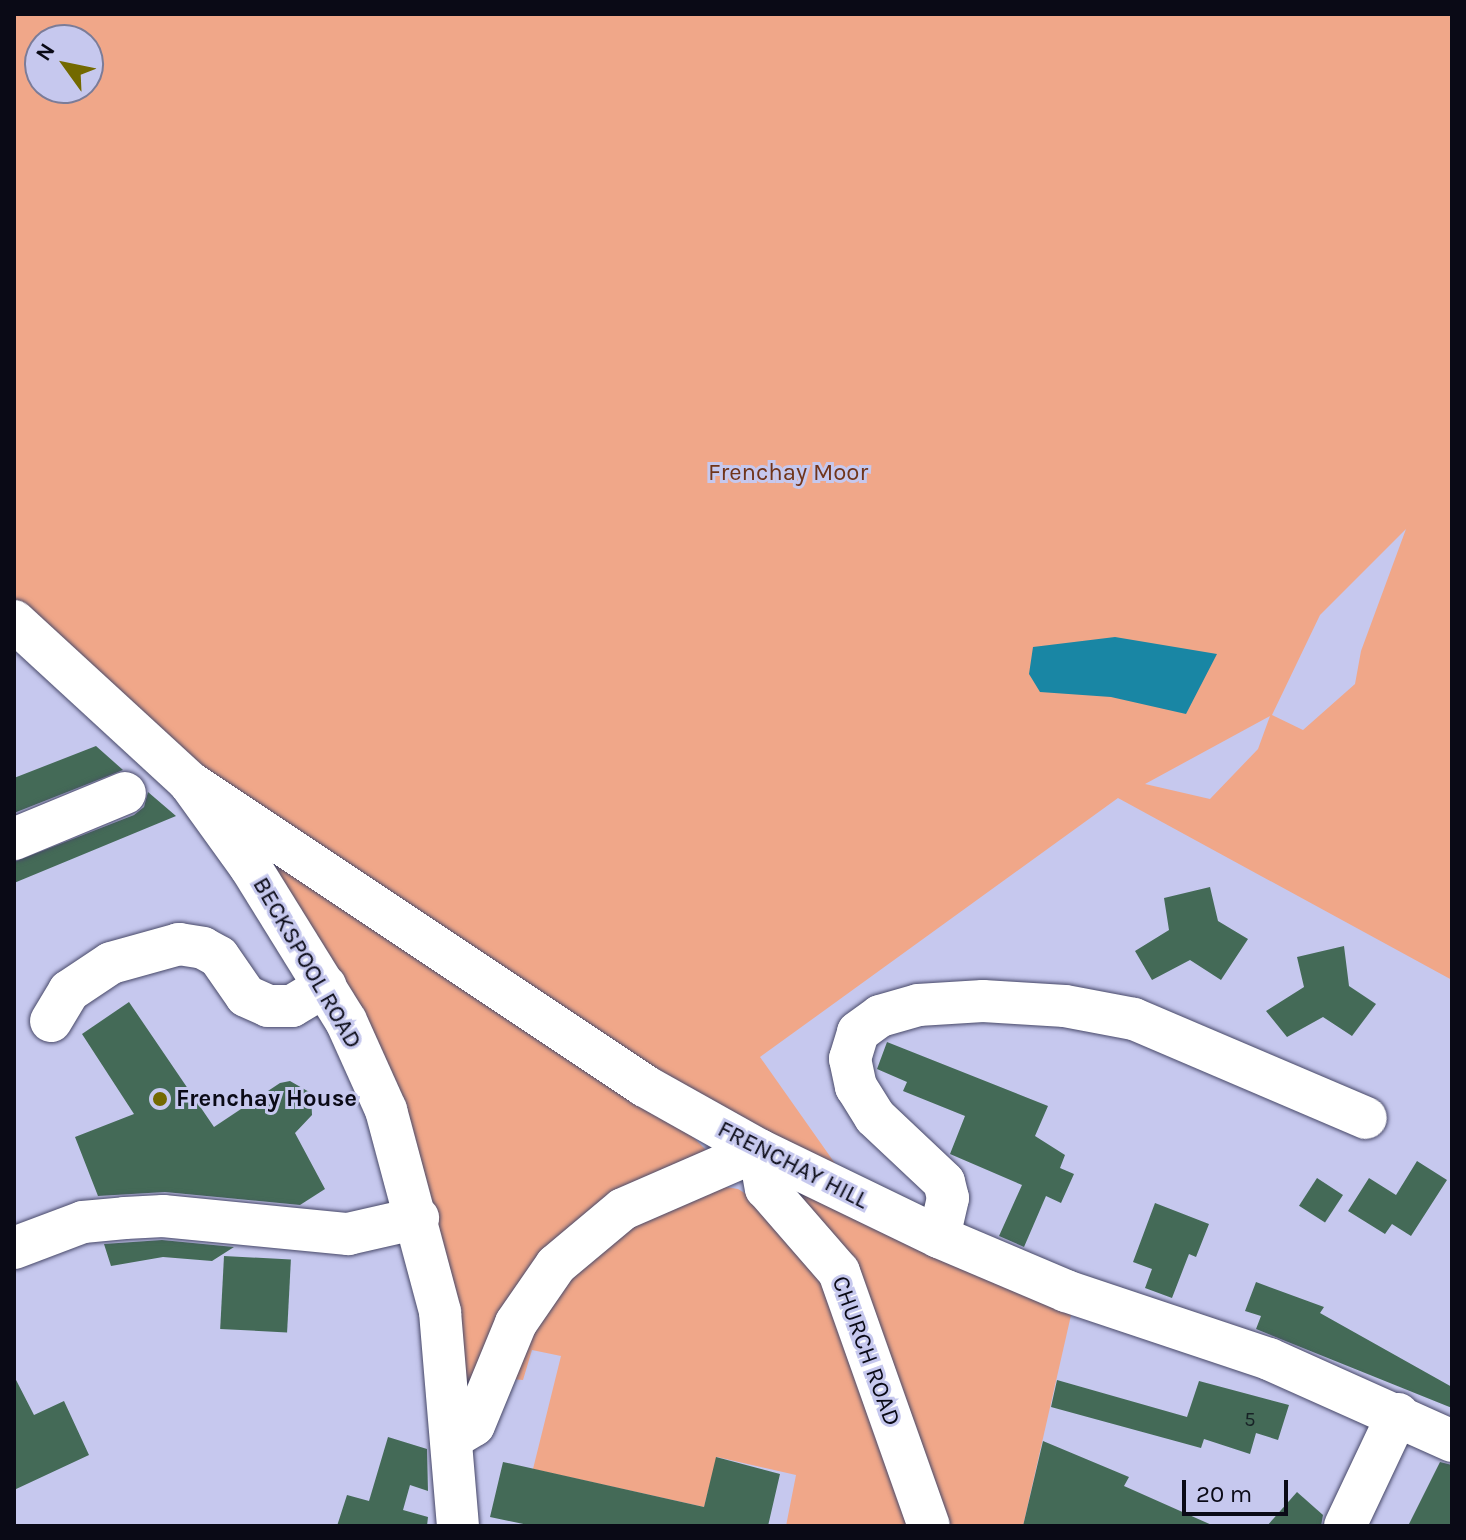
<!DOCTYPE html>
<style>
body{margin:0}
#map{position:relative;width:1466px;height:1540px;overflow:hidden;background:#c6c8ee;font-family:Karla,sans-serif}
div>[style]{position:absolute}
.green>*{inset:0;background:#f0a789}
.water>*{inset:0;background:#1986a4}
.building>*{inset:0;background:#446a57;transform-origin:0 0}
.roads{filter:drop-shadow(0 0 2px #474868) drop-shadow(0 0 2px #474868)}
.minor>*{height:42px;margin:-21px;padding:0 21px;transform-origin:21px;border-radius:21px;background:#fff}
.dots>*{width:22px;height:22px;translate:-50% -50%;box-sizing:border-box;border:4px solid #c6c8ee;border-radius:50%}
span{translate:-50% -50%;white-space:nowrap;text-align:center;line-height:1.15;-webkit-text-stroke:6px #c6c8ee;paint-order:stroke}
.number-label{font-size:20px;color:#182226}
.number-label span{-webkit-text-stroke-width:0}
.park-label{font-size:24px;color:#70341a}
.street-label{font-size:24px;color:#0a0a16}
.poi-label{font-size:24px;color:#0a0a16;font-weight:700}
.left{translate:0 -50%;text-align:left}
.frame{position:absolute;inset:0;border:16px solid #0a0a16;pointer-events:none}
.north{position:absolute;left:24px;top:24px;width:80px;height:80px;box-sizing:border-box;background:#c6c8ee;border:2px solid #7b7c98;border-radius:50%;rotate:303deg;font-size:22px;font-weight:700;line-height:32px;text-align:center;color:#0a0a16}
.north::after{content:'';display:block;margin:auto;width:28px;height:36px;background:#736900;clip-path:polygon(50% 0,100% 100%,50% 72%,0 100%)}
.scale{position:absolute;left:1182px;top:1480px;width:106px;height:36px;box-sizing:border-box;border:4px solid #0a0a16;border-top:0;padding-left:10px;font-size:24px;line-height:28px;white-space:nowrap;color:#0a0a16;-webkit-text-stroke:6px #c6c8ee;paint-order:stroke}
</style>
<div id="map">
<div class="green">
<i style="clip-path:polygon(evenodd,14px 14px,1452px 14px,1452px 980px,1118px 798px,760px 1057px,846px 1179px,713px 1111px,184px 756px,14px 599px,14px 14px,40px 40px,88px 40px,88px 88px,40px 88px,40px 40px,14px 14px,1406px 529px,1361px 651px,1355px 684px,1303px 730px,1272px 715px,1320px 615px,1406px 529px,14px 14px,1270px 716px,1258px 749px,1210px 799px,1145px 784px,1270px 716px)"></i>
<i style="clip-path:polygon(276px 856px,687px 1131px,709px 1153px,614px 1203px,476px 1388px,466px 1385px,457px 1311px,267px 867px)"></i>
<i style="clip-path:polygon(788px 1185px,1074px 1302px,1023px 1526px,942px 1526px)"></i>
<i style="clip-path:polygon(719px 1186px,738px 1189px,761px 1203px,815px 1266px,915px 1526px,786px 1526px,796px 1475px,717px 1457px,704px 1507px,533px 1469px,561px 1356px,532px 1350px,523px 1380px,501px 1378px,523px 1328px,628px 1220px)"></i>
</div>
<div class="water">
<i style="clip-path:polygon(1115px 637px,1217px 654px,1186px 714px,1111px 697px,1040px 692px,1029px 674px,1033px 647px)"></i>
</div>
<div class="building">
<i style="clip-path:polygon(96px 746px,123px 770px,14px 813px,14px 778px)"></i>
<i style="clip-path:polygon(148px 792px,176px 816px,14px 883px,14px 862px,134px 815px,144px 807px)"></i>
<i style="clip-path:polygon(1210px 887px,1218px 921px,1248px 939px,1221px 980px,1190px 960px,1152px 980px,1135px 951px,1169px 930px,1164px 898px)"></i>
<i style="clip-path:polygon(1344px 946px,1349px 986px,1376px 1004px,1352px 1036px,1323px 1017px,1287px 1037px,1266px 1011px,1304px 987px,1297px 957px)"></i>
<i style="clip-path:polygon(129px 1002px,214px 1127px,280px 1083px,290px 1081px,311px 1093px,312px 1115px,295px 1133px,325px 1189px,300px 1205px,165px 1192px,98px 1196px,75px 1137px,134px 1114px,82px 1034px)"></i>
<i style="clip-path:polygon(887px 1042px,1048px 1106px,1035px 1136px,1065px 1155px,1060px 1168px,1074px 1174px,1061px 1203px,1046px 1196px,1024px 1247px,999px 1236px,1022px 1185px,950px 1154px,965px 1116px,903px 1091px,907px 1082px,877px 1069px)"></i>
<i style="clip-path:polygon(1417px 1161px,1447px 1180px,1411px 1236px,1392px 1224px,1385px 1234px,1348px 1211px,1369px 1178px,1396px 1195px)"></i>
<i style="left:1317px;top:1178px;width:31px;height:33px;rotate:33deg"></i>
<i style="clip-path:polygon(1155px 1203px,1209px 1224px,1196px 1257px,1189px 1254px,1172px 1298px,1145px 1288px,1152px 1269px,1133px 1262px)"></i>
<i style="clip-path:polygon(162px 1240px,234px 1247px,212px 1261px,163px 1257px,111px 1266px,104px 1244px)"></i>
<i style="left:224px;top:1256px;width:67px;height:73px;rotate:3deg"></i>
<i style="clip-path:polygon(1256px 1282px,1324px 1307px,1320px 1313px,1452px 1387px,1452px 1408px,1256px 1329px,1261px 1316px,1245px 1311px)"></i>
<i style="clip-path:polygon(14px 1376px,34px 1415px,64px 1401px,89px 1455px,14px 1490px)"></i>
<i style="clip-path:polygon(1057px 1380px,1187px 1417px,1199px 1381px,1289px 1405px,1278px 1440px,1256px 1433px,1250px 1454px,1204px 1439px,1201px 1448px,1051px 1407px)"></i>
<i style="clip-path:polygon(388px 1437px,427px 1449px,428px 1491px,410px 1485px,403px 1510px,428px 1517px,427px 1526px,337px 1526px,347px 1495px,369px 1501px)"></i>
<i style="clip-path:polygon(1043px 1441px,1129px 1477px,1124px 1486px,1214px 1526px,1023px 1526px)"></i>
<i style="clip-path:polygon(716px 1457px,780px 1474px,768px 1526px,533px 1526px,490px 1517px,503px 1462px,704px 1507px)"></i>
<i style="clip-path:polygon(1440px 1462px,1452px 1465px,1452px 1526px,1408px 1526px)"></i>
<i style="clip-path:polygon(1297px 1492px,1323px 1515px,1321px 1526px,1267px 1526px)"></i>
</div>
<div class="roads">
<div class="minor">
<i style="left:14px;top:621px;width:238px;rotate:42.6deg"></i>
<i style="left:189px;top:782px;width:106px;rotate:54.2deg"></i>
<i style="left:251px;top:868px;width:180px;rotate:58.2deg"></i>
<i style="left:346px;top:1021px;width:98px;rotate:65.8deg"></i>
<i style="left:386px;top:1110px;width:209px;rotate:75deg"></i>
<i style="left:440px;top:1312px;width:215px;rotate:85.2deg"></i>
<i style="left:189px;top:782px;width:548px;rotate:33.69deg"></i>
<i style="left:645px;top:1086px;width:131px;rotate:29.3deg"></i>
<i style="left:759px;top:1150px;width:200px;rotate:25.8deg"></i>
<i style="left:939px;top:1237px;width:138px;rotate:23deg"></i>
<i style="left:1066px;top:1291px;width:214px;rotate:18.5deg"></i>
<i style="left:1269px;top:1359px;width:201px;rotate:24.1deg"></i>
<i style="left:14px;top:839px;width:120px;rotate:-22.5deg"></i>
<i style="left:51px;top:1021px;width:35px;rotate:-59deg"></i>
<i style="left:69px;top:991px;width:50px;rotate:-33.7deg"></i>
<i style="left:111px;top:963px;width:71px;rotate:-15.6deg"></i>
<i style="left:179px;top:944px;width:24px;rotate:9deg"></i>
<i style="left:203px;top:948px;width:18px;rotate:29deg"></i>
<i style="left:219px;top:957px;width:47px;rotate:55.3deg"></i>
<i style="left:246px;top:996px;width:24px;rotate:24deg"></i>
<i style="left:268px;top:1006px;width:24px"></i>
<i style="left:292px;top:1006px;width:39px;rotate:-31deg"></i>
<i style="left:759px;top:1150px;width:39px;rotate:80deg"></i>
<i style="left:766px;top:1188px;width:111px;rotate:49deg"></i>
<i style="left:839px;top:1272px;width:269px;rotate:70.5deg"></i>
<i style="left:939px;top:1237px;width:40px;rotate:-77deg"></i>
<i style="left:948px;top:1198px;width:16px;rotate:-104deg"></i>
<i style="left:944px;top:1182px;width:95px;rotate:-136.7deg"></i>
<i style="left:875px;top:1117px;width:36px;rotate:-122deg"></i>
<i style="left:856px;top:1087px;width:29px;rotate:-102deg"></i>
<i style="left:850px;top:1059px;width:28px;rotate:-73deg"></i>
<i style="left:858px;top:1032px;width:27px;rotate:-36deg"></i>
<i style="left:880px;top:1016px;width:40px;rotate:-16deg"></i>
<i style="left:918px;top:1005px;width:65px;rotate:-3.5deg"></i>
<i style="left:983px;top:1001px;width:82px;rotate:3.5deg"></i>
<i style="left:1065px;top:1006px;width:70px;rotate:10.7deg"></i>
<i style="left:1134px;top:1019px;width:252px;rotate:23.1deg"></i>
<i style="left:14px;top:1248px;width:74px;rotate:-20.6deg"></i>
<i style="left:83px;top:1222px;width:42px;rotate:-5.4deg"></i>
<i style="left:125px;top:1218px;width:38px;rotate:-3deg"></i>
<i style="left:163px;top:1216px;width:186px;rotate:5.6deg"></i>
<i style="left:348px;top:1234px;width:72px;rotate:-12.9deg"></i>
<i style="left:454px;top:1437px;width:23px;rotate:-31deg"></i>
<i style="left:474px;top:1425px;width:110px;rotate:-67.6deg"></i>
<i style="left:516px;top:1323px;width:70px;rotate:-55.4deg"></i>
<i style="left:556px;top:1265px;width:87px;rotate:-39.9deg"></i>
<i style="left:623px;top:1209px;width:148px;rotate:-23.5deg"></i>
<i style="left:1345px;top:1526px;width:124px;rotate:-64.7deg"></i>
</div>
</div>
<div class="dots">
<i style="left:160px;top:1099px;background:#736900"></i>
</div>
<div class="number-label">
<span style="left:1250px;top:1419px">5</span>
</div>
<div class="park-label">
<span style="left:788px;top:473px">Frenchay Moor</span>
</div>
<div class="street-label">
<span style="left:307px;top:963px;rotate:60deg">BECKSPOOL ROAD</span>
<span style="left:793px;top:1165px;rotate:27deg">FRENCHAY HILL</span>
<span style="left:866px;top:1351px;rotate:70deg">CHURCH ROAD</span>
</div>
<div class="poi-label">
<span class="left" style="left:176px;top:1099px">Frenchay House</span>
</div>
<div class="frame"></div>
<div class="north">N</div>
<div class="scale">20 m</div>
</div>
